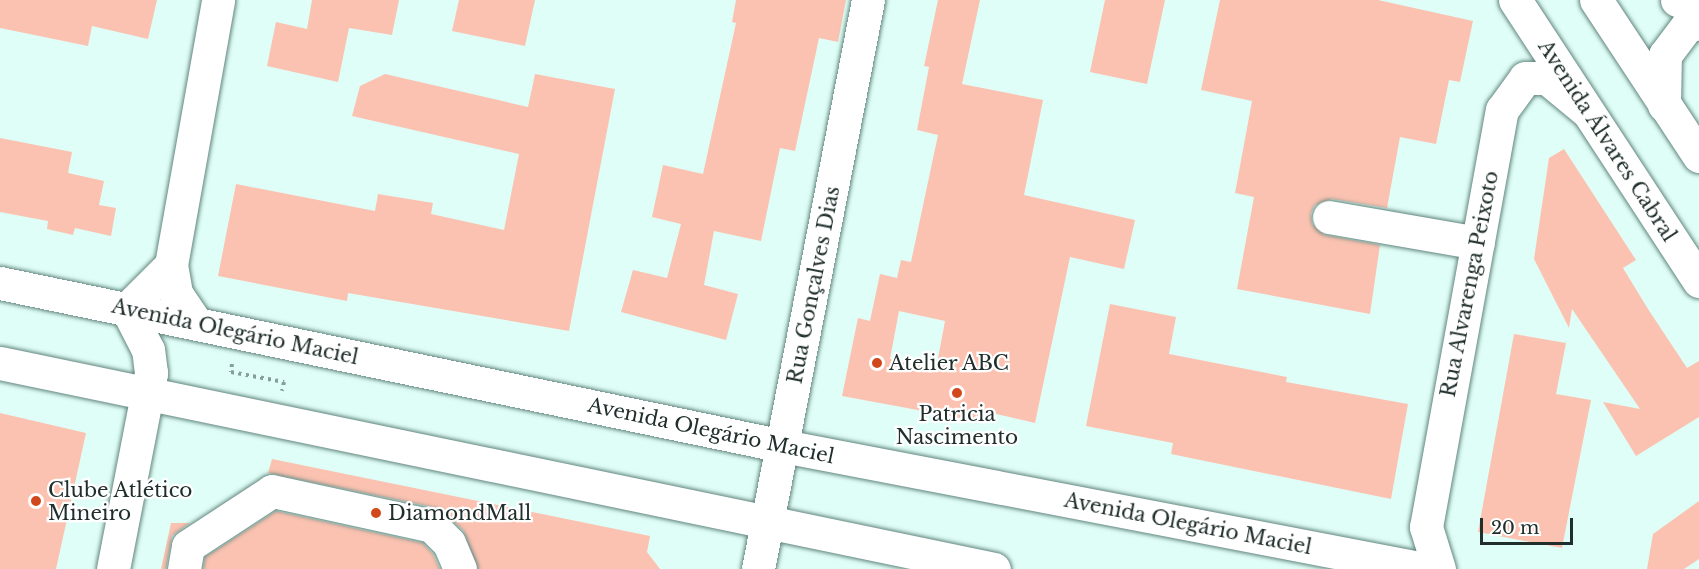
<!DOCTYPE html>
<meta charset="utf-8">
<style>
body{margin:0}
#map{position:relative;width:1699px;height:569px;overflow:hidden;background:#dffef7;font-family:"Libre Baskerville",serif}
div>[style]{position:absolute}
.building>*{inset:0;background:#fbc2b1}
.path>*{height:4px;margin-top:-2px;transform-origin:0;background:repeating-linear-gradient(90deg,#879f9a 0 3px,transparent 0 7.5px)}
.roads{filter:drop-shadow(0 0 2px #61857d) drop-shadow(0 0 2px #61857d)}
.minor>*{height:33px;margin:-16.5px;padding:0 16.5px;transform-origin:16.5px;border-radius:16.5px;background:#fff}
.major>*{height:33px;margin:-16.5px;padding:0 16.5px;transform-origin:16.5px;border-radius:16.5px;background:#fff}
.dots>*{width:16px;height:16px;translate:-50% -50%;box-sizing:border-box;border:3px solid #fff;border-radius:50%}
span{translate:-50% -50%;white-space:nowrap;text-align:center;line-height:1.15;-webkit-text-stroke:4.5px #fff;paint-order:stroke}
.street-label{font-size:20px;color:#202f2c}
.poi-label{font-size:20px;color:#202f2c}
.left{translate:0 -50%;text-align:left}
.scale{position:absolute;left:1480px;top:518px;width:93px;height:27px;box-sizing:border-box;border:3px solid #202f2c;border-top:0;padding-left:8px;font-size:18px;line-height:21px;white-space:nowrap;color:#202f2c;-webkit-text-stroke:4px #fff;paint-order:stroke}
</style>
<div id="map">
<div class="building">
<i style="clip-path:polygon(0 0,157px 0,148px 39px,92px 26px,88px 46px,0 28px)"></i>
<i style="clip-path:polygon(312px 0,399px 0,392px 35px,349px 28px,338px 82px,267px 66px,276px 22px,307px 29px)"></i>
<i style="clip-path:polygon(459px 0,535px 0,525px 46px,452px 31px)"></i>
<i style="clip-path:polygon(736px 0,846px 0,838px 42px,819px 38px,795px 151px,780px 148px,761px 241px,714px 231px,704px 285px,738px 294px,726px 340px,621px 312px,633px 270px,667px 278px,681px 224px,652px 217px,663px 165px,703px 174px,736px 23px,732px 22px)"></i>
<i style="clip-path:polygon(evenodd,938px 0,980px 0,962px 84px,1043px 100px,1024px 195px,1135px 220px,1124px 269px,1070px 257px,1035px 423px,979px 410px,977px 421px,842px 396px,858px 318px,870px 321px,880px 274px,897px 278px,901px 260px,911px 262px,938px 135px,917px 130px,929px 67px,924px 66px,938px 0,899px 311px,945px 321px,936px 369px,890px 359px,899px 311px)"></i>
<i style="clip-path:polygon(1105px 0,1165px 0,1147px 84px,1090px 72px)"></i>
<i style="clip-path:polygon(1220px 0,1378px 0,1473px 21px,1460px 82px,1449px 80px,1436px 144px,1400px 137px,1387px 208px,1332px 199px,1315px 205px,1311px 213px,1312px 224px,1325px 235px,1380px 245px,1370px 314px,1237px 289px,1254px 197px,1235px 193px,1252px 101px,1201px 90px)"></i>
<i style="clip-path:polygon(385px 74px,528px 107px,535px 74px,615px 89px,569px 331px,348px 293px,347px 301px,218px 276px,236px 184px,375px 211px,378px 194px,433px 203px,431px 214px,504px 230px,519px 154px,352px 116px,360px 86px)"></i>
<i style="clip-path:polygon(0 138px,72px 152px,68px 173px,104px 181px,99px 205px,116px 208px,111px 236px,75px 228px,73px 235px,47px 229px,48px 221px,0 212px)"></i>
<i style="clip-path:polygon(1564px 149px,1636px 260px,1623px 268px,1648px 309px,1687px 368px,1699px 361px,1699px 417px,1636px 456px,1603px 402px,1640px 409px,1572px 309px,1569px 328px,1534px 259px,1549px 158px)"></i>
<i style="clip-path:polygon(1110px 304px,1176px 317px,1169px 354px,1287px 377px,1286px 382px,1408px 404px,1391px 499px,1171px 454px,1173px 443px,1086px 426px)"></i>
<i style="clip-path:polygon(1514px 334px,1566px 343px,1556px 394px,1591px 400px,1562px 548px,1478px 532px)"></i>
<i style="clip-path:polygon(0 413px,86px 433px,56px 569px,0 569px)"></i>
<i style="clip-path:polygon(272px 459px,650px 536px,647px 552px,660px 569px,478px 569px,463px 530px,437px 508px,268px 473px)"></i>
<i style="clip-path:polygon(1699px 501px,1699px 559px,1684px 569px,1647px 569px,1653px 534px)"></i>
<i style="clip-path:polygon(276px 511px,423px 543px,433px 554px,440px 569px,203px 569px,205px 557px)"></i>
<i style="clip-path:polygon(171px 523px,190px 523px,172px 536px,166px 569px,161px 569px)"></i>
</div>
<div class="path">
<i style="left:232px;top:364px;width:8px;rotate:97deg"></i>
<i style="left:231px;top:372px;width:54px;rotate:10.7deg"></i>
<i style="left:284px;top:382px;width:9px;rotate:103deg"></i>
</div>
<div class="roads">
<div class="minor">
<i style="left:1515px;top:0;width:336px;rotate:56.8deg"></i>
<i style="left:1596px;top:0;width:187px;rotate:56.6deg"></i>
<i style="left:1677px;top:0;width:23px;rotate:15deg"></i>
<i style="left:1664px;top:105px;width:50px;rotate:-88.9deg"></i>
<i style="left:1665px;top:55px;width:36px;rotate:-53deg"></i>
<i style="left:1687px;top:26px;width:12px;rotate:-14deg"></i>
<i style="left:1329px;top:217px;width:151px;rotate:9.9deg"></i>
<i style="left:196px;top:323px;width:36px;rotate:-124deg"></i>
<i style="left:176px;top:293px;width:28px;rotate:-100deg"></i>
<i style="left:171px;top:265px;width:269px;rotate:-79.9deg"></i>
<i style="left:113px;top:569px;width:200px;rotate:-79deg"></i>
<i style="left:151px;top:373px;width:23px;rotate:-97deg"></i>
<i style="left:148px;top:350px;width:46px;rotate:-117.1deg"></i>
<i style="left:127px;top:309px;width:62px;rotate:-45deg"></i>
<i style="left:184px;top:569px;width:23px;rotate:-80deg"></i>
<i style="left:188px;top:546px;width:100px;rotate:-33.2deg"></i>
<i style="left:272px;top:491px;width:164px;rotate:12.3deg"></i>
<i style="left:432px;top:526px;width:24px;rotate:45deg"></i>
<i style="left:449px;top:543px;width:28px;rotate:67deg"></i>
<i style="left:758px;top:569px;width:580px;rotate:-79.06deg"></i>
<i style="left:1439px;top:569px;width:44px;rotate:-107.2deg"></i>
<i style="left:1426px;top:527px;width:424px;rotate:-79.7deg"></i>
<i style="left:1502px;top:110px;width:39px;rotate:-54deg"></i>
<i style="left:1525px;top:78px;width:22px"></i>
<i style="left:1547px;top:78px;width:53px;rotate:39.7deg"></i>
</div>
<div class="major">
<i style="left:0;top:283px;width:800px;rotate:11.76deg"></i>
<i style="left:783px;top:446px;width:653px;rotate:10.86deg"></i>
<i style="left:0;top:363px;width:1015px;rotate:11.71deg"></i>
</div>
</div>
<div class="dots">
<i style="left:877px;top:363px;background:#d0481c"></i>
<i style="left:957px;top:393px;background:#d0481c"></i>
<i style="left:36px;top:501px;background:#d0481c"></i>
<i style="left:376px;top:513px;background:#d0481c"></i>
</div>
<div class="street-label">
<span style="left:1607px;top:141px;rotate:57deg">Avenida Álvares Cabral</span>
<span style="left:1470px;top:284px;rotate:-79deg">Rua Alvarenga Peixoto</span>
<span style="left:814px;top:285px;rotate:-79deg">Rua Gonçalves Dias</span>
<span style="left:235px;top:332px;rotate:12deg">Avenida Olegário Maciel</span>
<span style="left:711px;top:431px;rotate:12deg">Avenida Olegário Maciel</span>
<span style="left:1188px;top:524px;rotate:11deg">Avenida Olegário Maciel</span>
</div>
<div class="poi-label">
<span class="left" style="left:889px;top:363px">Atelier ABC</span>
<span style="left:957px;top:426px">Patricia<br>Nascimento</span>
<span class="left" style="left:48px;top:502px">Clube Atlético<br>Mineiro</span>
<span class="left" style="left:388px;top:513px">DiamondMall</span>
</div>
<div class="scale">20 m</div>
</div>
